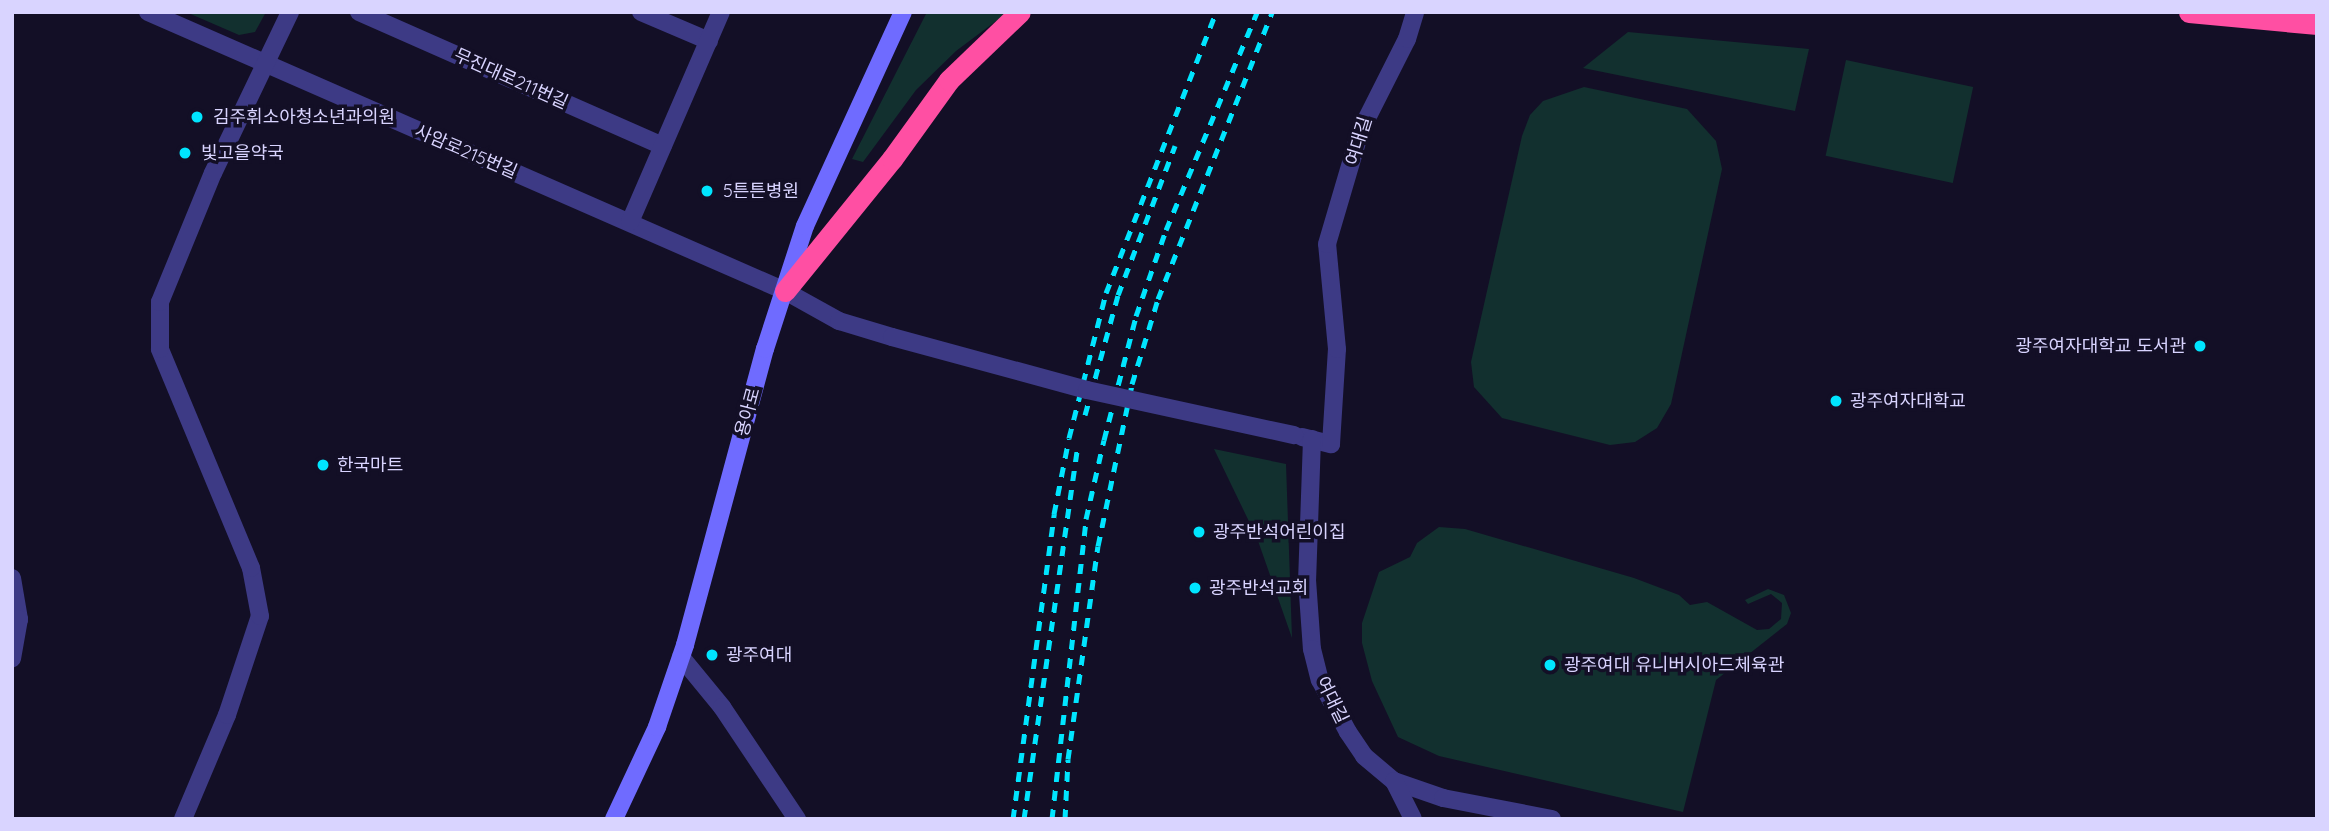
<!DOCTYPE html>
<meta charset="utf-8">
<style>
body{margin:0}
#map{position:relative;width:2329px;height:831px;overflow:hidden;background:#130f26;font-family:Quicksand,"Noto Sans KR",sans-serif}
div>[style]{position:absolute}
.green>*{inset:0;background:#12302f;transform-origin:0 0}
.street>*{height:18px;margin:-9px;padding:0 9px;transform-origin:9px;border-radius:9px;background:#3d3a85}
.secondary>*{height:18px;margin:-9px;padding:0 9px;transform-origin:9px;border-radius:9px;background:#6f6bff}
.highway>*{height:21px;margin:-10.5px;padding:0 10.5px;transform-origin:10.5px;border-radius:10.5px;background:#ff4fa3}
.rail>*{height:5px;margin-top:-2.5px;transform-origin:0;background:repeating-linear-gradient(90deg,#00e5ff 0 10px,transparent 0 19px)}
.street-bridge>*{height:18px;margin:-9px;padding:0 9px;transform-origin:9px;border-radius:9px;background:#3d3a85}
.dots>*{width:19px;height:19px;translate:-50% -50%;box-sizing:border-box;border:4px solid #130f26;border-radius:50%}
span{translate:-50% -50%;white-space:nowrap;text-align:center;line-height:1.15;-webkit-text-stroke:7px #130f26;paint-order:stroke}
.street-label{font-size:18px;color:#d9d4ff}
.poi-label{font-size:18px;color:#d9d4ff}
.left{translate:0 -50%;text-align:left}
.right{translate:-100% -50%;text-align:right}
.frame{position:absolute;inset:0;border:14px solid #d9d4ff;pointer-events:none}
</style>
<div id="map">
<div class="green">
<i style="clip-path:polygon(186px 12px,266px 12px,255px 32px,239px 35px)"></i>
<i style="clip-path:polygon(927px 12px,1008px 12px,956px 51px,916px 90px,863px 162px,852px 159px)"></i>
<i style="clip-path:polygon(1628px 32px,1809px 49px,1795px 111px,1583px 68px)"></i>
<i style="left:1846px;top:60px;width:130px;height:98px;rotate:12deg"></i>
<i style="clip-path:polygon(1584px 87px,1687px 109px,1716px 141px,1722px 169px,1671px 404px,1657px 428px,1635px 442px,1610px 445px,1502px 418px,1474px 387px,1471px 362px,1522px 136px,1530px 115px,1543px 101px)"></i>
<i style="clip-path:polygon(1214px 449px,1286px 464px,1292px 638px,1257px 538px)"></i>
<i style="clip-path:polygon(1439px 527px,1465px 529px,1634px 578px,1679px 595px,1690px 605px,1707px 602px,1757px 630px,1769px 629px,1781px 619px,1782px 603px,1771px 594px,1748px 604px,1745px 600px,1768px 589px,1784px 595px,1791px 613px,1787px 624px,1716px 680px,1683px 812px,1439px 756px,1398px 737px,1372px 681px,1362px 643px,1362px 623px,1379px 572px,1410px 557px,1417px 543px)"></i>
</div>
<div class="street">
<i style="left:148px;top:12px;width:695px;rotate:23.65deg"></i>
<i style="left:785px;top:291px;width:62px;rotate:29.1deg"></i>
<i style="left:839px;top:321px;width:55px;rotate:16.8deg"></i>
<i style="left:359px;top:12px;width:332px;rotate:23.8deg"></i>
<i style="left:641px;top:12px;width:74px;rotate:23.1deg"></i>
<i style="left:630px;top:222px;width:229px;rotate:-66.6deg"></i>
<i style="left:1302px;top:437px;width:30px;rotate:14deg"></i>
<i style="left:1331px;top:444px;width:95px;rotate:-86.4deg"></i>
<i style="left:1337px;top:349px;width:105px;rotate:-95.4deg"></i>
<i style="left:1327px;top:244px;width:117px;rotate:-73.6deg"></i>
<i style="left:1360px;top:132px;width:104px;rotate:-63.2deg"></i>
<i style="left:1407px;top:39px;width:28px;rotate:-73deg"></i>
<i style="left:1312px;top:439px;width:141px;rotate:92deg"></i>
<i style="left:1307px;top:580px;width:69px;rotate:85.9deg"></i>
<i style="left:1312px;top:649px;width:32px;rotate:76deg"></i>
<i style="left:1320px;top:680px;width:59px;rotate:61.7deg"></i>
<i style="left:1348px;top:732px;width:29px;rotate:56deg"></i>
<i style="left:1364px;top:756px;width:39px;rotate:40deg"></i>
<i style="left:1394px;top:781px;width:52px;rotate:19.1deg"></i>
<i style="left:1443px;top:798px;width:111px;rotate:10.9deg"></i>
<i style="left:12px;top:578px;width:42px;rotate:80.3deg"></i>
<i style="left:19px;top:619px;width:40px;rotate:100deg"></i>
<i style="left:681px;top:657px;width:65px;rotate:50.6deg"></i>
<i style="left:722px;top:707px;width:135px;rotate:56.2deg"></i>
<i style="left:1394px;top:781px;width:42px;rotate:63.4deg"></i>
<i style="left:183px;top:819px;width:113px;rotate:-67.1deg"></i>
<i style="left:227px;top:715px;width:104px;rotate:-71.6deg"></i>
<i style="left:260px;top:616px;width:49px;rotate:-100.6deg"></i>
<i style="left:251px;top:568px;width:237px;rotate:-112.6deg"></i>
<i style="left:160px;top:349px;width:47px;rotate:-90deg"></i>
<i style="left:160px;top:302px;width:139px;rotate:-67.7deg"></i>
<i style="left:213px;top:173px;width:178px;rotate:-64.4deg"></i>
</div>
<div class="secondary">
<i style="left:614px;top:819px;width:102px;rotate:-64.9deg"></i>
<i style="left:657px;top:727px;width:87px;rotate:-71.1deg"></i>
<i style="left:685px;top:645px;width:307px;rotate:-74.9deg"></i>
<i style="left:765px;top:349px;width:129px;rotate:-72deg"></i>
<i style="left:805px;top:226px;width:235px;rotate:-65.4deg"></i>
</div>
<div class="highway">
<i style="left:2189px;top:12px;width:129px;rotate:5.4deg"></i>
<i style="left:785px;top:291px;width:170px;rotate:-51deg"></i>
<i style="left:892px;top:159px;width:97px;rotate:-54.2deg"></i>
<i style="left:949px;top:80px;width:98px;rotate:-43.8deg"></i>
</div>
<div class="rail">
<i style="left:1085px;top:415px;width:124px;rotate:-74.6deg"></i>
<i style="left:1118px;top:295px;width:160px;rotate:-69.1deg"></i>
<i style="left:1013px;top:819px;width:308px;rotate:-82.3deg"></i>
<i style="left:1054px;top:514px;width:77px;rotate:-78.8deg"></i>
<i style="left:1069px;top:438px;width:150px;rotate:-75.7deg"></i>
<i style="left:1106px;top:293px;width:302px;rotate:-68.6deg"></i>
<i style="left:1024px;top:819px;width:378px;rotate:-81.8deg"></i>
<i style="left:1052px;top:819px;width:302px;rotate:-83.5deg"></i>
<i style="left:1086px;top:519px;width:81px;rotate:-77.2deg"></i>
<i style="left:1104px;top:440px;width:128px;rotate:-75.5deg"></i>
<i style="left:1136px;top:316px;width:91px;rotate:-70.8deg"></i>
<i style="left:1166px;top:230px;width:236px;rotate:-67.3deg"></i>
<i style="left:1065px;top:819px;width:60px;rotate:-87.1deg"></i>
<i style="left:1068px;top:759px;width:215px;rotate:-82deg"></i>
<i style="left:1098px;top:546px;width:166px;rotate:-78.1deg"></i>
<i style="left:1132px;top:384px;width:89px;rotate:-73deg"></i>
<i style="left:1158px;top:299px;width:309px;rotate:-68.3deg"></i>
</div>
<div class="street-bridge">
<i style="left:892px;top:337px;width:202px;rotate:15.2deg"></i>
<i style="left:1087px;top:390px;width:212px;rotate:12.3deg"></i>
</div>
<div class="dots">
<i style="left:197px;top:117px;background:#00e5ff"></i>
<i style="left:185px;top:153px;background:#00e5ff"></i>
<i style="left:707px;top:191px;background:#00e5ff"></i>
<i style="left:2200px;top:346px;background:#00e5ff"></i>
<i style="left:1836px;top:401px;background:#00e5ff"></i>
<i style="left:323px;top:465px;background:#00e5ff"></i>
<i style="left:1199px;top:532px;background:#00e5ff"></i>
<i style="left:1195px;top:588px;background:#00e5ff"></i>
<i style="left:712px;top:655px;background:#00e5ff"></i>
<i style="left:1550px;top:665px;background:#00e5ff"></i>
</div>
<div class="street-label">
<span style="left:511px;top:79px;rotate:24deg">무진대로211번길</span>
<span style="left:1359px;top:141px;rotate:-73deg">여대길</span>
<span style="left:466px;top:152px;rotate:23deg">사암로215번길</span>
<span style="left:748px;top:412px;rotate:-75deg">용아로</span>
<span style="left:1332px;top:700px;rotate:64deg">여대길</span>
</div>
<div class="poi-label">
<span class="left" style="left:213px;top:117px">김주휘소아청소년과의원</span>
<span class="left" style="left:201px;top:153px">빛고을약국</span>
<span class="left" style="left:723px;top:191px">5튼튼병원</span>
<span class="right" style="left:2186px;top:346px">광주여자대학교 도서관</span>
<span class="left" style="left:1850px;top:401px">광주여자대학교</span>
<span class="left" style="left:337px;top:465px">한국마트</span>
<span class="left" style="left:1213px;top:532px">광주반석어린이집</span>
<span class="left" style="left:1209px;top:588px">광주반석교회</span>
<span class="left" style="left:726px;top:655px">광주여대</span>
<span class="left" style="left:1564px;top:665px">광주여대 유니버시아드체육관</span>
</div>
<div class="frame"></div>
</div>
